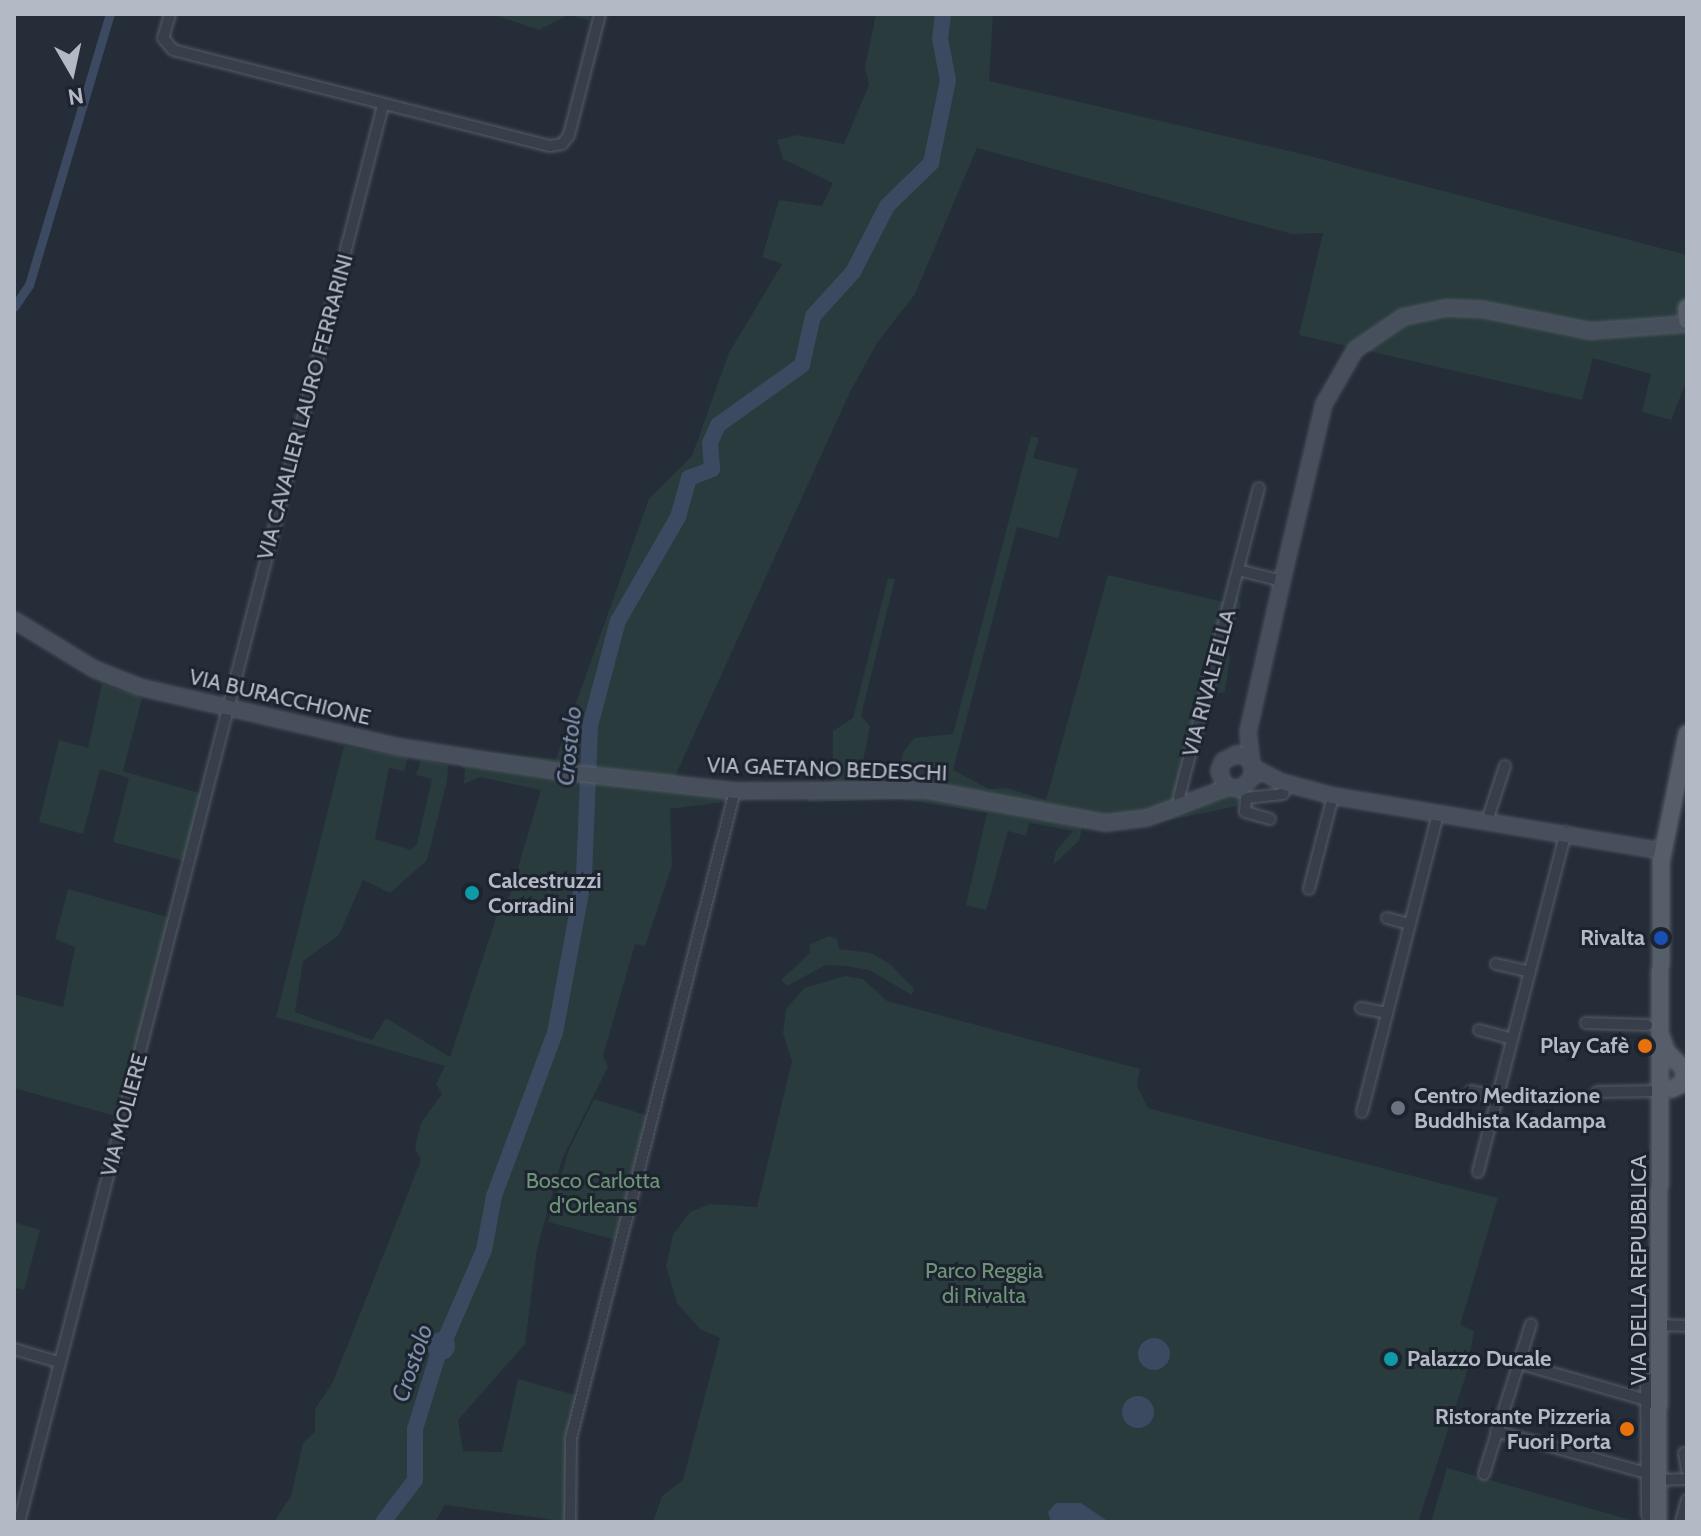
<!DOCTYPE html>
<meta charset="utf-8">
<style>
body{margin:0}
#map{position:relative;width:1701px;height:1536px;overflow:hidden;background:#252d39;font-family:Cabin,sans-serif}
div>[style]{position:absolute}
.green>*{inset:0;background:#293b3c}
.water>*{inset:0;background:#3c4a61}
.round{border-radius:50%}
.canal>*{height:9px;margin:-4.5px;padding:0 4.5px;transform-origin:4.5px;border-radius:4.5px;background:#3c4a61}
.river>*{height:16px;margin:-8px;padding:0 8px;transform-origin:8px;border-radius:8px;background:#3c4a61}
.roads{filter:drop-shadow(0 0 2px #565d68) drop-shadow(0 0 2px #565d68)}
.street>*{height:10px;margin:-5px;padding:0 5px;transform-origin:5px;border-radius:5px;background:#383f4a}
.secondary>*{height:14px;margin:-7px;padding:0 7px;transform-origin:7px;border-radius:7px;background:#474e5c}
.primary>*{height:16px;margin:-8px;padding:0 8px;transform-origin:8px;border-radius:8px;background:#565e6a}
.dots>*{width:22px;height:22px;translate:-50% -50%;box-sizing:border-box;border:4px solid #1d242f;border-radius:50%}
span{translate:-50% -50%;white-space:nowrap;text-align:center;line-height:1.15;-webkit-text-stroke:6px #1d242f;paint-order:stroke}
.street-label{font-size:22px;color:#b3bac5}
.poi-label{font-size:22px;color:#b3bac5;font-weight:700}
.left{translate:0 -50%;text-align:left}
.right{translate:-100% -50%;text-align:right}
.park-label{font-size:22px;color:#6d9477}
.water-label{font-size:24px;color:#7e8faa;font-style:italic}
.frame{position:absolute;inset:0;border:16px solid #b3bac5;pointer-events:none}
.north{position:absolute;left:32px;top:32px;width:80px;height:80px;-webkit-text-stroke:6px #1d242f;paint-order:stroke;rotate:171deg;font-size:22px;font-weight:700;line-height:32px;text-align:center;color:#b3bac5}
.north::after{content:'';display:block;margin:auto;width:28px;height:36px;background:#b3bac5;clip-path:polygon(50% 0,100% 100%,50% 72%,0 100%)}
</style>
<div id="map">
<div class="green">
<i style="clip-path:polygon(492px 14px,590px 14px,589px 20px,568px 15px,539px 30px)"></i>
<i style="clip-path:polygon(876px 14px,993px 14px,989px 81px,1306px 155px,1687px 255px,1687px 380px,1671px 420px,1642px 412px,1651px 374px,1593px 358px,1582px 400px,1299px 335px,1323px 233px,1292px 234px,977px 148px,915px 294px,877px 343px,850px 392px,677px 772px,675px 785px,732px 801px,670px 809px,672px 866px,645px 946px,635px 944px,603px 1056px,608px 1067px,562px 1159px,537px 1249px,525px 1344px,458px 1420px,463px 1451px,502px 1452px,518px 1379px,582px 1397px,571px 1438px,570px 1522px,445px 1505px,435px 1522px,274px 1522px,291px 1496px,303px 1443px,315px 1432px,315px 1409px,333px 1382px,421px 1160px,415px 1148px,421px 1123px,442px 1094px,436px 1084px,445px 1066px,276px 1017px,344px 746px,408px 758px,404px 771px,389px 768px,375px 839px,411px 850px,417px 844px,432px 779px,416px 775px,421px 760px,448px 765px,447px 781px,427px 860px,390px 893px,363px 880px,339px 935px,303px 961px,295px 1012px,372px 1040px,386px 1018px,450px 1057px,498px 912px,510px 895px,541px 790px,480px 777px,464px 784px,465px 769px,446px 755px,469px 751px,556px 759px,649px 499px,692px 456px,729px 353px,782px 264px,762px 257px,779px 200px,822px 206px,833px 183px,783px 159px,777px 140px,797px 135px,844px 144px,869px 85px,865px 67px)"></i>
<i style="clip-path:polygon(1031px 436px,1039px 438px,1033px 458px,1078px 469px,1058px 538px,1017px 527px,953px 770px,989px 789px,1007px 788px,1046px 800px,1108px 575px,1228px 603px,1234px 588px,1241px 606px,1226px 645px,1230px 656px,1225px 692px,1205px 696px,1180px 797px,1212px 790px,1240px 796px,1237px 806px,1136px 827px,1082px 828px,1079px 841px,1053px 865px,1056px 851px,1073px 831px,1029px 823px,1026px 836px,1008px 831px,986px 910px,966px 905px,987px 813px,901px 799px,808px 802px,806px 783px,833px 782px,833px 731px,853px 718px,888px 578px,895px 579px,861px 716px,870px 726px,860px 777px,899px 770px,903px 753px,914px 738px,953px 734px)"></i>
<i style="clip-path:polygon(102px 684px,142px 698px,123px 771px,206px 795px,188px 862px,113px 842px,129px 778px,100px 769px,83px 834px,39px 822px,59px 740px,88px 748px)"></i>
<i style="clip-path:polygon(68px 889px,174px 919px,123px 1118px,14px 1088px,16px 995px,63px 1007px,75px 947px,55px 939px)"></i>
<i style="clip-path:polygon(829px 936px,837px 939px,839px 949px,871px 953px,890px 964px,914px 989px,912px 995px,869px 970px,845px 966px,826px 965px,787px 986px,781px 980px,810px 953px,809px 945px)"></i>
<i style="clip-path:polygon(845px 976px,863px 979px,887px 1001px,1140px 1069px,1137px 1086px,1148px 1108px,1498px 1198px,1460px 1325px,1474px 1331px,1466px 1375px,1418px 1522px,653px 1522px,662px 1496px,683px 1480px,720px 1338px,700px 1329px,677px 1303px,666px 1266px,673px 1235px,690px 1212px,710px 1204px,757px 1207px,792px 1061px,783px 1033px,786px 1009px,804px 988px)"></i>
<i style="clip-path:polygon(594px 1099px,649px 1116px,616px 1240px,548px 1222px,568px 1152px)"></i>
<i style="clip-path:polygon(14px 1222px,40px 1230px,24px 1290px,14px 1287px)"></i>
<i style="clip-path:polygon(1447px 1468px,1638px 1522px,1431px 1522px)"></i>
</div>
<div class="water">
<i class="round" style="left:427px;top:1332px;width:28px;height:28px"></i>
<i class="round" style="left:1138px;top:1338px;width:32px;height:32px"></i>
<i class="round" style="left:1122px;top:1396px;width:32px;height:32px"></i>
<i style="clip-path:polygon(1056px 1503px,1081px 1503px,1109px 1522px,1051px 1522px,1048px 1512px)"></i>
</div>
<div class="canal">
<i style="left:14px;top:307px;width:27px;rotate:-56deg"></i>
<i style="left:29px;top:285px;width:283px;rotate:-73.4deg"></i>
</div>
<div class="river">
<i style="left:383px;top:1522px;width:53px;rotate:-52.7deg"></i>
<i style="left:415px;top:1480px;width:51px;rotate:-90deg"></i>
<i style="left:415px;top:1429px;width:74px;rotate:-72.8deg"></i>
<i style="left:437px;top:1358px;width:118px;rotate:-66.5deg"></i>
<i style="left:484px;top:1250px;width:55px;rotate:-79.5deg"></i>
<i style="left:494px;top:1196px;width:174px;rotate:-69.5deg"></i>
<i style="left:555px;top:1033px;width:159px;rotate:-79.5deg"></i>
<i style="left:584px;top:877px;width:151px;rotate:-87.7deg"></i>
<i style="left:590px;top:726px;width:109px;rotate:-75.1deg"></i>
<i style="left:618px;top:621px;width:120px;rotate:-60deg"></i>
<i style="left:678px;top:517px;width:41px;rotate:-74.2deg"></i>
<i style="left:689px;top:478px;width:25px;rotate:-21deg"></i>
<i style="left:712px;top:469px;width:26px;rotate:-94deg"></i>
<i style="left:710px;top:443px;width:20px;rotate:-66deg"></i>
<i style="left:718px;top:425px;width:103px;rotate:-35.5deg"></i>
<i style="left:802px;top:365px;width:50px;rotate:-77.3deg"></i>
<i style="left:813px;top:316px;width:59px;rotate:-47.7deg"></i>
<i style="left:853px;top:272px;width:74px;rotate:-62.7deg"></i>
<i style="left:887px;top:206px;width:62px;rotate:-44.3deg"></i>
<i style="left:931px;top:163px;width:85px;rotate:-78.4deg"></i>
<i style="left:948px;top:80px;width:42px;rotate:-101deg"></i>
<i style="left:940px;top:39px;width:25px;rotate:-83deg"></i>
</div>
<div class="roads">
<div class="street">
<i style="left:170px;top:14px;width:25px;rotate:106deg"></i>
<i style="left:163px;top:38px;width:16px;rotate:50deg"></i>
<i style="left:173px;top:50px;width:389px;rotate:14.3deg"></i>
<i style="left:550px;top:146px;width:12px;rotate:-9deg"></i>
<i style="left:562px;top:144px;width:11px;rotate:-52deg"></i>
<i style="left:569px;top:135px;width:125px;rotate:-75.6deg"></i>
<i style="left:1238px;top:570px;width:45px;rotate:14deg"></i>
<i style="left:1179px;top:797px;width:319px;rotate:-75.5deg"></i>
<i style="left:1270px;top:819px;width:26px;rotate:-164deg"></i>
<i style="left:1245px;top:812px;width:14px;rotate:-86deg"></i>
<i style="left:1246px;top:798px;width:37px;rotate:-6deg"></i>
<i style="left:1283px;top:794px;width:10px;rotate:-73deg"></i>
<i style="left:1487px;top:821px;width:58px;rotate:-71.9deg"></i>
<i style="left:1309px;top:889px;width:96px;rotate:-75.5deg"></i>
<i style="left:1387px;top:918px;width:24px;rotate:15deg"></i>
<i style="left:1496px;top:964px;width:35px;rotate:13deg"></i>
<i style="left:1361px;top:1008px;width:26px;rotate:11deg"></i>
<i style="left:1586px;top:1023px;width:61px;rotate:1.9deg"></i>
<i style="left:1479px;top:1030px;width:34px;rotate:15deg"></i>
<i style="left:1471px;top:1091px;width:29px;rotate:12deg"></i>
<i style="left:1597px;top:1092px;width:60px;rotate:-1deg"></i>
<i style="left:1362px;top:1112px;width:308px;rotate:-75.7deg"></i>
<i style="left:1478px;top:1172px;width:351px;rotate:-75.5deg"></i>
<i style="left:1659px;top:1325px;width:28px;rotate:2deg"></i>
<i style="left:14px;top:1349px;width:46px;rotate:16.5deg"></i>
<i style="left:1518px;top:1363px;width:133px;rotate:16.1deg"></i>
<i style="left:1496px;top:1431px;width:156px;rotate:15.6deg"></i>
<i style="left:1684px;top:1453px;width:17px;rotate:80deg"></i>
<i style="left:1484px;top:1474px;width:157px;rotate:-72.6deg"></i>
<i style="left:1658px;top:1480px;width:29px;rotate:-2deg"></i>
<i style="left:1658px;top:1518px;width:11px;rotate:-165deg"></i>
<i style="left:1647px;top:1515px;width:134px;rotate:-90.4deg"></i>
<i style="left:1646px;top:1381px;width:17px;rotate:-25deg"></i>
<i style="left:19px;top:1522px;width:1463px;rotate:-75.59deg"></i>
<i style="left:570px;top:1522px;width:84px;rotate:-89.3deg"></i>
<i style="left:571px;top:1438px;width:667px;rotate:-75.78deg"></i>
<i style="left:1681px;top:1522px;width:23px;rotate:-75deg"></i>
</div>
<div class="secondary">
<i style="left:14px;top:620px;width:94px;rotate:31.5deg"></i>
<i style="left:94px;top:669px;width:48px;rotate:21.8deg"></i>
<i style="left:139px;top:687px;width:267px;rotate:13deg"></i>
<i style="left:399px;top:747px;width:159px;rotate:8.7deg"></i>
<i style="left:556px;top:771px;width:180px;rotate:6.4deg"></i>
<i style="left:735px;top:791px;width:192px;rotate:-0.3deg"></i>
<i style="left:927px;top:790px;width:181px;rotate:10.5deg"></i>
<i style="left:1105px;top:823px;width:42px;rotate:-6.8deg"></i>
<i style="left:1147px;top:818px;width:87px;rotate:-20.9deg"></i>
<i style="left:1248px;top:758px;width:12px;rotate:-160deg"></i>
<i style="left:1237px;top:754px;width:16px;rotate:153deg"></i>
<i style="left:1223px;top:761px;width:11px;rotate:112deg"></i>
<i style="left:1219px;top:771px;width:16px;rotate:68deg"></i>
<i style="left:1225px;top:786px;width:15px;rotate:11deg"></i>
<i style="left:1240px;top:789px;width:18px;rotate:-43deg"></i>
<i style="left:1253px;top:777px;width:45px;rotate:-96.3deg"></i>
<i style="left:1248px;top:732px;width:155px;rotate:-77.3deg"></i>
<i style="left:1282px;top:581px;width:182px;rotate:-76.7deg"></i>
<i style="left:1324px;top:404px;width:62px;rotate:-60.1deg"></i>
<i style="left:1355px;top:350px;width:58px;rotate:-34.5deg"></i>
<i style="left:1403px;top:317px;width:44px;rotate:-11.8deg"></i>
<i style="left:1446px;top:308px;width:35px;rotate:2deg"></i>
<i style="left:1481px;top:309px;width:111px;rotate:11.4deg"></i>
<i style="left:1590px;top:331px;width:97px;rotate:-4.1deg"></i>
<i style="left:1254px;top:768px;width:30px;rotate:27deg"></i>
<i style="left:1281px;top:782px;width:54px;rotate:15.1deg"></i>
<i style="left:1333px;top:796px;width:333px;rotate:9.5deg"></i>
</div>
<div class="primary">
<i style="left:1687px;top:308px;width:12px;rotate:90deg"></i>
<i style="left:1662px;top:1038px;width:14px;rotate:73deg"></i>
<i style="left:1666px;top:1051px;width:27px;rotate:45deg"></i>
<i style="left:1685px;top:1070px;width:14px;rotate:102deg"></i>
<i style="left:1682px;top:1084px;width:11px;rotate:153deg"></i>
<i style="left:1658px;top:1522px;width:660px;rotate:-89.74deg"></i>
<i style="left:1661px;top:862px;width:131px;rotate:-78.5deg"></i>
</div>
</div>
<div class="dots">
<i style="left:472px;top:893px;background:#0f9aa8"></i>
<i style="left:1661px;top:938px;background:#1a4fb4"></i>
<i style="left:1645px;top:1046px;background:#e8710a"></i>
<i style="left:1398px;top:1108px;background:#6b7280"></i>
<i style="left:1391px;top:1359px;background:#0f9aa8"></i>
<i style="left:1627px;top:1429px;background:#e8710a"></i>
</div>
<div class="street-label">
<span style="left:305px;top:407px;rotate:-75deg">VIA CAVALIER LAURO FERRARINI</span>
<span style="left:1209px;top:683px;rotate:-75deg">VIA RIVALTELLA</span>
<span style="left:280px;top:697px;rotate:13deg">VIA BURACCHIONE</span>
<span style="left:827px;top:769px;rotate:2deg">VIA GAETANO BEDESCHI</span>
<span style="left:124px;top:1115px;rotate:-75deg">VIA MOLIERE</span>
<span style="left:1639px;top:1270px;rotate:-90deg">VIA DELLA REPUBBLICA</span>
</div>
<div class="poi-label">
<span class="left" style="left:488px;top:893px">Calcestruzzi<br>Corradini</span>
<span class="right" style="left:1645px;top:938px">Rivalta</span>
<span class="right" style="left:1629px;top:1046px">Play Cafè</span>
<span class="left" style="left:1414px;top:1108px">Centro Meditazione<br>Buddhista Kadampa</span>
<span class="left" style="left:1407px;top:1359px">Palazzo Ducale</span>
<span class="right" style="left:1611px;top:1429px">Ristorante Pizzeria<br>Fuori Porta</span>
</div>
<div class="park-label">
<span style="left:593px;top:1193px">Bosco Carlotta<br>d'Orleans</span>
<span style="left:984px;top:1283px">Parco Reggia<br>di Rivalta</span>
</div>
<div class="water-label">
<span style="left:569px;top:746px;rotate:-84deg">Crostolo</span>
<span style="left:412px;top:1363px;rotate:-71deg">Crostolo</span>
</div>
<div class="frame"></div>
<div class="north">N</div>
</div>
